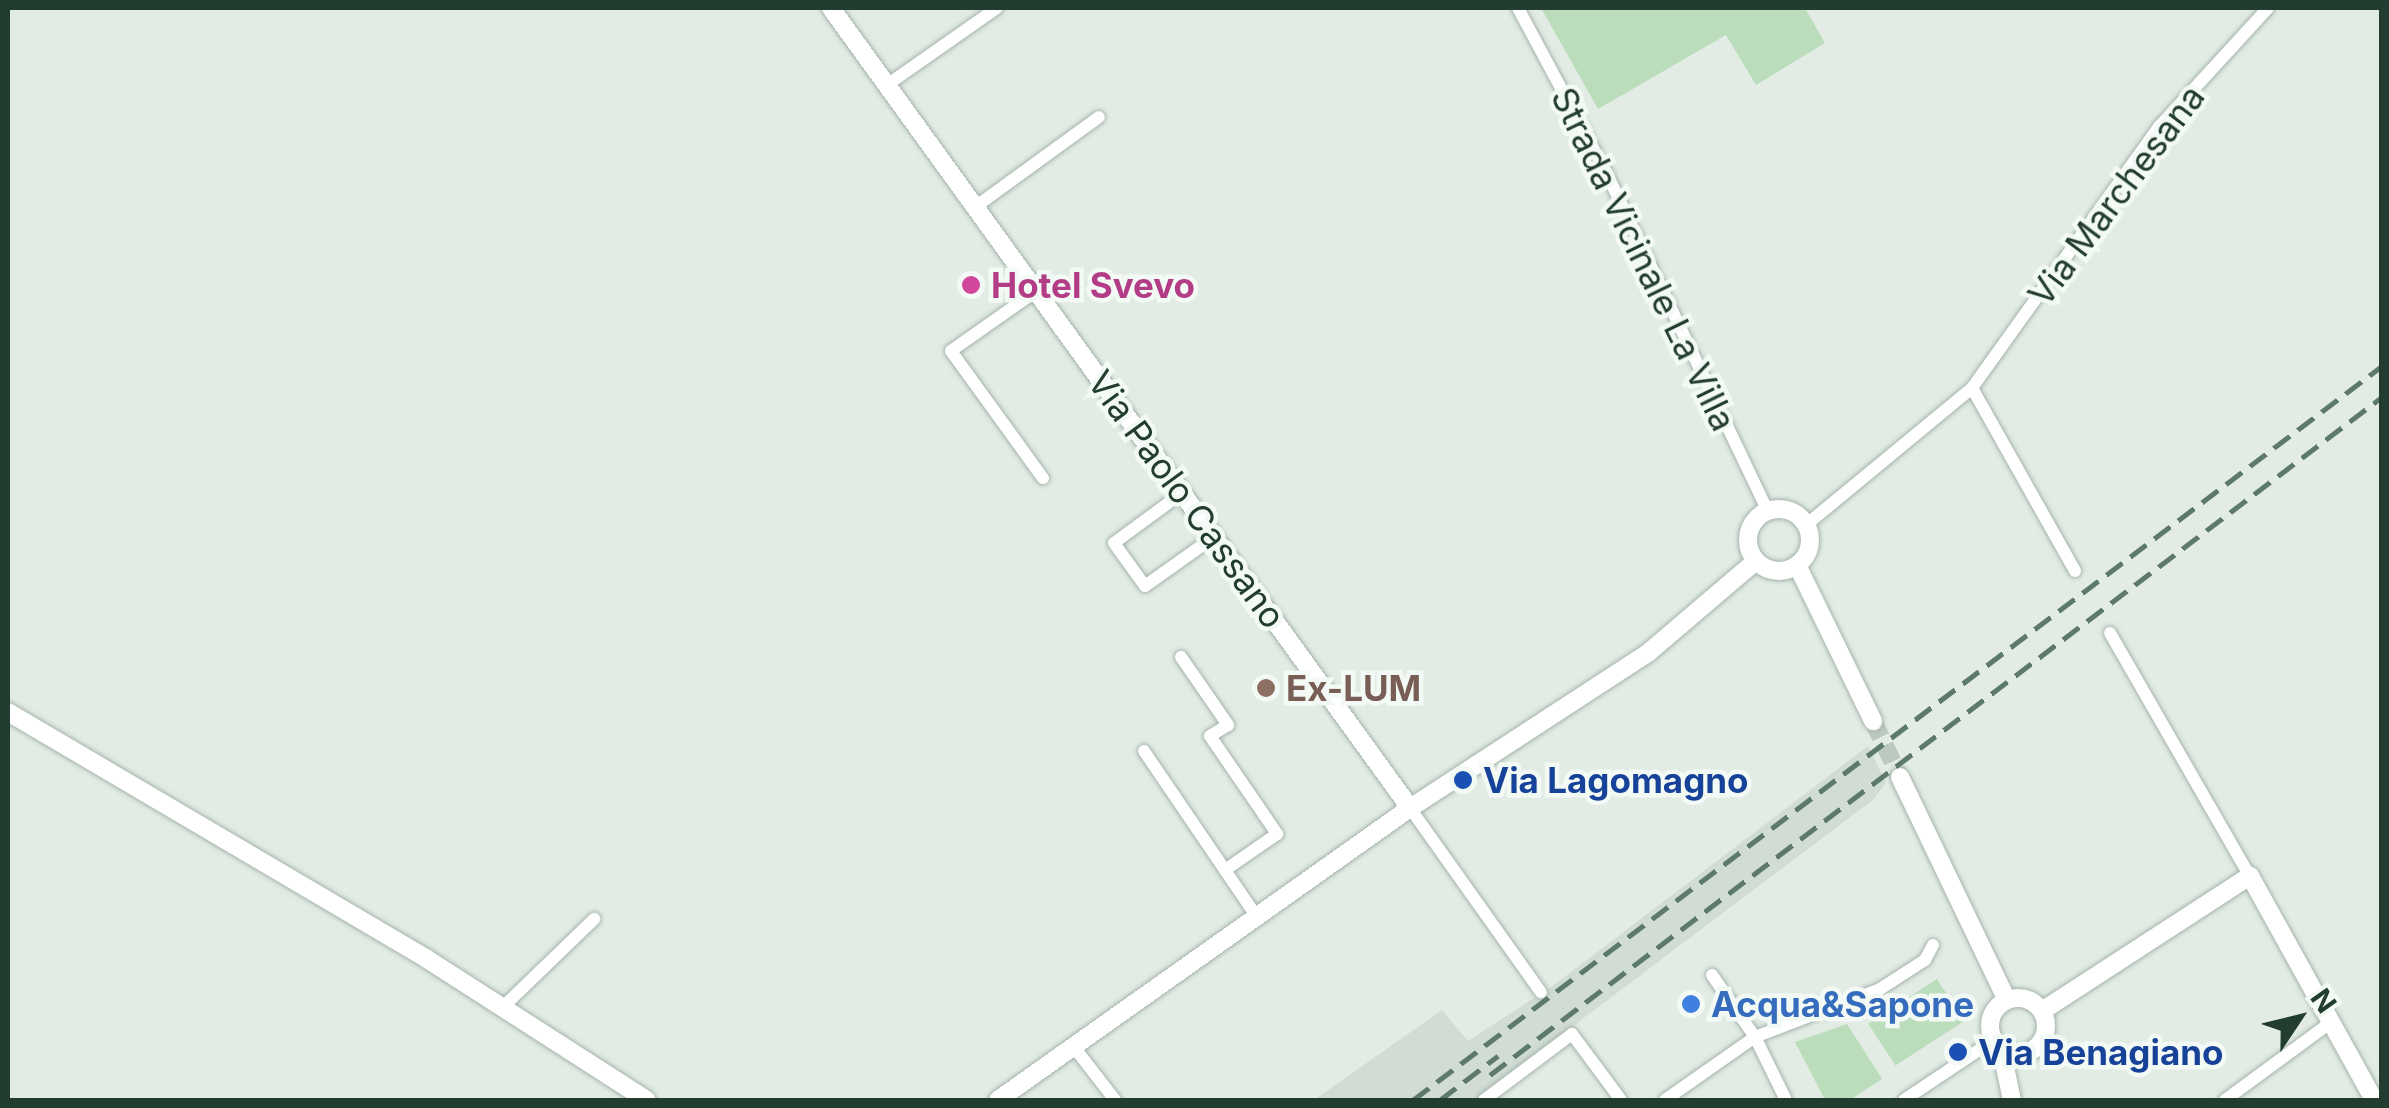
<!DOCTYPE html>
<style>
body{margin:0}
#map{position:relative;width:2389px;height:1108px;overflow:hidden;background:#e2ece5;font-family:Inter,sans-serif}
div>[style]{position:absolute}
.built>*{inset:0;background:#d0dcd4}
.green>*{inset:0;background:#bdb;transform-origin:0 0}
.secondary-tunnel>*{height:18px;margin-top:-9px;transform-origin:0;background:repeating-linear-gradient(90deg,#bcc9c1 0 18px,transparent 0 27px)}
.roads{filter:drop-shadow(0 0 2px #a5b4ab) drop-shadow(0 0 2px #a5b4ab)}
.minor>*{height:12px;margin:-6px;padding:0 6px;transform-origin:6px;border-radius:6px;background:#fff}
.tertiary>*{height:18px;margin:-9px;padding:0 9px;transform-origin:9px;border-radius:9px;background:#fff}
.secondary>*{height:18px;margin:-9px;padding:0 9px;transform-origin:9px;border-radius:9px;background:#fff}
.secondary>.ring{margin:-9px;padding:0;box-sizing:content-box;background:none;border:18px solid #fff;border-radius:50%}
.rail>*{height:5px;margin-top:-2.5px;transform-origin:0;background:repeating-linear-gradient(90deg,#5d796a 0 20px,transparent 0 30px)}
.dots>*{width:28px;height:28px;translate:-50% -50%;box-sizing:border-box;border:5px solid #f3f9f4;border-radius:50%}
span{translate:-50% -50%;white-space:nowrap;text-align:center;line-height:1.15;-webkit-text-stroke:9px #f3f9f4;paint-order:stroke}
.street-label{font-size:35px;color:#223d2f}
.hotel-label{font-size:35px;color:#b23c85;font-weight:700}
.left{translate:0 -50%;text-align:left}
.education-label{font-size:35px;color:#785e54;font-weight:700}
.transit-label{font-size:35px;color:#164399;font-weight:700}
.shop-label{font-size:35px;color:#366cbe;font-weight:700}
.frame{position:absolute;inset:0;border:10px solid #223d2f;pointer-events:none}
.north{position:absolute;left:2249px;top:968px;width:100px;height:100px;-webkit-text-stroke:8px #f3f9f4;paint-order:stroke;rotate:55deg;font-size:28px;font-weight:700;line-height:40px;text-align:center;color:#223d2f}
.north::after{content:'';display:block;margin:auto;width:35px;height:45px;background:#223d2f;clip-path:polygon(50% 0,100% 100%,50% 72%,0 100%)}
</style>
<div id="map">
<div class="built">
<i style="clip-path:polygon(1868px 746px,1886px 783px,1874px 799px,1475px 1100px,1314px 1100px,1442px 1010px,1468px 1041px,1554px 985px)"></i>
</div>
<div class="green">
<i style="clip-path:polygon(1541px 8px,1805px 8px,1825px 43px,1756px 85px,1726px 35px,1598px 109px)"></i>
<i style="left:1937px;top:979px;width:50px;height:82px;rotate:57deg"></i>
<i style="clip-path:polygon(1847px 1024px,1882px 1079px,1850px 1100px,1825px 1100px,1795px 1042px)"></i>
</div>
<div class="secondary-tunnel">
<i style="left:1873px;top:721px;width:62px;rotate:64.3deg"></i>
</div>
<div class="roads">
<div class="minor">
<i style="left:1518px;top:8px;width:188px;rotate:61.8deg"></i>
<i style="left:1607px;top:174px;width:374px;rotate:64.5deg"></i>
<i style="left:887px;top:85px;width:134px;rotate:-35deg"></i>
<i style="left:975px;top:207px;width:153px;rotate:-36deg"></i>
<i style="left:1036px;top:291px;width:104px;rotate:144.8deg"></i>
<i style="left:951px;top:351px;width:157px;rotate:54.1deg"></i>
<i style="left:1972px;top:388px;width:210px;rotate:60.6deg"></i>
<i style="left:1182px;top:493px;width:84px;rotate:143.7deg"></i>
<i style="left:1114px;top:543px;width:53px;rotate:54.2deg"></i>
<i style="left:1145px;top:586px;width:85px;rotate:-35.4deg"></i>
<i style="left:1806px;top:525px;width:215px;rotate:-39.5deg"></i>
<i style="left:1972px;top:388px;width:321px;rotate:-54.4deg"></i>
<i style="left:2159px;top:127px;width:161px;rotate:-47.5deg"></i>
<i style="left:2110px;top:633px;width:280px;rotate:60.1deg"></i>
<i style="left:1181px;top:657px;width:83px;rotate:55.3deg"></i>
<i style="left:1228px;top:725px;width:21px;rotate:149deg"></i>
<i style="left:1210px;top:736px;width:119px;rotate:55.6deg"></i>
<i style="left:1277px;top:834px;width:63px;rotate:145.3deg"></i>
<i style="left:1144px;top:751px;width:201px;rotate:55.8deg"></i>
<i style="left:1410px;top:808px;width:226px;rotate:54.6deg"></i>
<i style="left:1712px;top:975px;width:75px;rotate:55.3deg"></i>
<i style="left:1755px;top:1037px;width:70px;rotate:63.8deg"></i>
<i style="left:503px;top:1007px;width:127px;rotate:-44deg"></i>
<i style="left:1074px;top:1047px;width:67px;rotate:52.3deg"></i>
<i style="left:1484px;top:1100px;width:110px;rotate:-36.9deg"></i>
<i style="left:1572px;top:1034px;width:82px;rotate:53.4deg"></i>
<i style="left:1665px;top:1100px;width:110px;rotate:-35deg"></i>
<i style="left:1755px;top:1037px;width:134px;rotate:-21deg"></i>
<i style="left:1880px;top:989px;width:54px;rotate:-32.8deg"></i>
<i style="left:1925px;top:960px;width:17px;rotate:-62deg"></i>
<i style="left:1904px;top:1100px;width:108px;rotate:-33.7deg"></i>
<i style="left:2225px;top:1100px;width:132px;rotate:-36.3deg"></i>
</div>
<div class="tertiary">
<i style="left:8px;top:712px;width:486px;rotate:30.5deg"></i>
<i style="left:427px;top:959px;width:261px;rotate:32.7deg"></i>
</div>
<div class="secondary">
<i style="left:831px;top:8px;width:988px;rotate:54.1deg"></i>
<i class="ring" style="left:1748px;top:509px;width:44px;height:44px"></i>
<i style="left:1797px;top:565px;width:174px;rotate:64deg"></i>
<i style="left:1900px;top:777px;width:247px;rotate:64.4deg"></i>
<i class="ring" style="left:1990px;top:998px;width:38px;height:38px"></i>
<i style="left:2042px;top:1011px;width:248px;rotate:-33deg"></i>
<i style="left:2250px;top:876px;width:256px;rotate:61deg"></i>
<i style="left:2001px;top:1048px;width:53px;rotate:78.1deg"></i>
<i style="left:998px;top:1100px;width:505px;rotate:-35.33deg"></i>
<i style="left:1410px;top:808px;width:285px;rotate:-33.1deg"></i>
<i style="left:1649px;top:652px;width:140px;rotate:-40.4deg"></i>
</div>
</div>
<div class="rail">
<i style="left:1490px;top:1075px;width:1120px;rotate:-37.24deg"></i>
<i style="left:1413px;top:1100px;width:1216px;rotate:-37.14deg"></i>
<i style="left:1440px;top:1100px;width:73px;rotate:-37.2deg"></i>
</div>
<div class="dots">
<i style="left:971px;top:285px;background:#d1479c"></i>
<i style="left:1266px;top:688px;background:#8d6e63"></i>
<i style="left:1463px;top:780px;background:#1a4fb4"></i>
<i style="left:1691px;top:1004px;background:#3f7fe0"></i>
<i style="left:1958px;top:1052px;background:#1a4fb4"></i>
</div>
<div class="street-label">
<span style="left:2116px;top:195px;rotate:-53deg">Via Marchesana</span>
<span style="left:1644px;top:259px;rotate:64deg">Strada Vicinale La Villa</span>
<span style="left:1187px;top:499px;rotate:54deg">Via Paolo Cassano</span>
</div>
<div class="hotel-label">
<span class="left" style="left:991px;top:285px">Hotel Svevo</span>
</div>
<div class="education-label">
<span class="left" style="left:1286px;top:688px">Ex-LUM</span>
</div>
<div class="transit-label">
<span class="left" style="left:1483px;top:780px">Via Lagomagno</span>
<span class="left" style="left:1978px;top:1052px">Via Benagiano</span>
</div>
<div class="shop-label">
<span class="left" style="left:1711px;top:1004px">Acqua&amp;Sapone</span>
</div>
<div class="frame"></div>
<div class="north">N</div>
</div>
